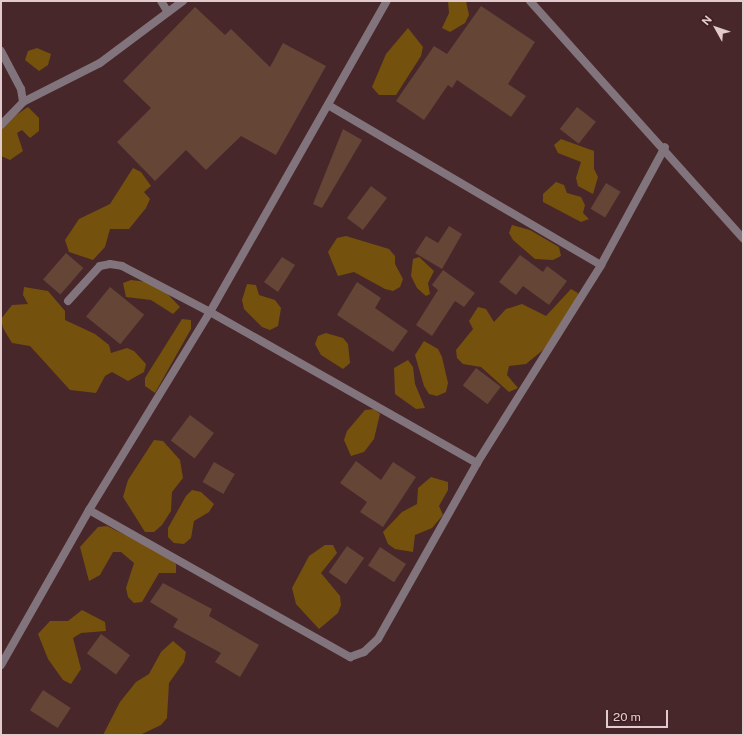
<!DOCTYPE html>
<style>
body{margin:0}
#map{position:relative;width:744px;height:736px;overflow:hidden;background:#48272a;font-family:"Public Sans",sans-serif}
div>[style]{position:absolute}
.forest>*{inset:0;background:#74510d}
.building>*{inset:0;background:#644536;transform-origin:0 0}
.service>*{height:8px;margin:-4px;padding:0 4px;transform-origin:4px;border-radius:4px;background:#82747c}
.minor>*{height:8px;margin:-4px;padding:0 4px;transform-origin:4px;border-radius:4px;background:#82747c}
span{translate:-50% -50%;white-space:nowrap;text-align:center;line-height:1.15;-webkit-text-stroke:3.5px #3d1d20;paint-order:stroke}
.frame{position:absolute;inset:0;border:2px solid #e1cbcc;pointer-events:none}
.north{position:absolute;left:696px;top:8px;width:40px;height:40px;-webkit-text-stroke:3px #3d1d20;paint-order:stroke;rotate:310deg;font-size:11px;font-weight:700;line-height:16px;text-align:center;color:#e1cbcc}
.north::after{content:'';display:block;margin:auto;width:14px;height:18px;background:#e1cbcc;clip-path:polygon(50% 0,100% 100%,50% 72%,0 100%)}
.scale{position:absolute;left:606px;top:710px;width:62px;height:18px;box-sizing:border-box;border:2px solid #e1cbcc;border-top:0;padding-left:5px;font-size:12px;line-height:14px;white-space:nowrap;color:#e1cbcc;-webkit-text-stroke:3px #3d1d20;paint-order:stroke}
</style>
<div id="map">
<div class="forest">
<i style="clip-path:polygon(448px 1px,466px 1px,469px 15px,465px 23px,450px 32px,442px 28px,449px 13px)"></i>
<i style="clip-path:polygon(408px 28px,423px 47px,421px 56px,396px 95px,379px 95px,372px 87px,386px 54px)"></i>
<i style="clip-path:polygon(37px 48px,51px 54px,48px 65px,39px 71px,25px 60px,28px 51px)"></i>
<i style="clip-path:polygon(28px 107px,39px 118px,39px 131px,30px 138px,22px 130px,17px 133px,23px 151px,10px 160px,1px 156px,1px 125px)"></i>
<i style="clip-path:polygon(561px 139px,594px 151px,594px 169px,598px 177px,593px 194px,578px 186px,576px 178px,581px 162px,558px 153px,554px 145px)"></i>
<i style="clip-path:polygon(133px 168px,141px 172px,151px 186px,144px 192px,150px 199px,146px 208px,129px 229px,110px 229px,105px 247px,93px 260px,69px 252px,65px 240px,79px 219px,110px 204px)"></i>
<i style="clip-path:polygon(556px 182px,564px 185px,567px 193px,581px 197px,585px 205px,583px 213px,589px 219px,581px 222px,543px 202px,543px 194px)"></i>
<i style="clip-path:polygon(512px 225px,530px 230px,559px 247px,561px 256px,553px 260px,535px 259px,513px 240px,509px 233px)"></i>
<i style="clip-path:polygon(346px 236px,389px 249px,395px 256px,395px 264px,403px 279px,400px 287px,393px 291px,385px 289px,354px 272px,338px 276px,328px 252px,337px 238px)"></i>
<i style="clip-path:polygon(419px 257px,434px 271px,428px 283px,430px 294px,426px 296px,417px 288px,411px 276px,413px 259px)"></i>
<i style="clip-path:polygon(131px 280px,157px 283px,180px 307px,173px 314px,151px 300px,126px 297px,123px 283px)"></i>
<i style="clip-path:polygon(247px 284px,256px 285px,259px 295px,275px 300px,281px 308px,278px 326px,270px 330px,262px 327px,244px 309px,242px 300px)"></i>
<i style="clip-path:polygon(24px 287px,48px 291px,65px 311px,65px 320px,95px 334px,109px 345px,111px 353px,127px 348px,134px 351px,146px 364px,144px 372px,128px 381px,112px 372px,105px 376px,96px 393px,70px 390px,30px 346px,12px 343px,3px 328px,1px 319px,12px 305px,28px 304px,23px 295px)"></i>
<i style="clip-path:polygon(571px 289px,578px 293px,577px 303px,543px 350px,526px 364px,509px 366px,507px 375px,518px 388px,509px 392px,481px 367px,463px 364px,457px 358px,456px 350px,473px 329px,469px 321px,478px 307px,486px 309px,494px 322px,506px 309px,522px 304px,546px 316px)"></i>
<i style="clip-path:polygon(182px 319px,191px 320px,191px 329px,155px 393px,145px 386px,145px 378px)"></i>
<i style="clip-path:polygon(326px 333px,343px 338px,348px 344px,350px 363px,343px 369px,321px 355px,315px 344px,318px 336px)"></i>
<i style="clip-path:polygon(424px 341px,438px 349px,442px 357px,448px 383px,446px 392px,437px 396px,429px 394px,424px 386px,415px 355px)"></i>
<i style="clip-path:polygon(408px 360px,413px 367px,415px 384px,425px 408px,416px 409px,395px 394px,394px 368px)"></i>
<i style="clip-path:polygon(374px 409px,380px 414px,374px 439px,364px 452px,351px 456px,344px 440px,347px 431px,365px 410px)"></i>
<i style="clip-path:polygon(154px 440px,163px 441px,180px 460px,183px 478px,172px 492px,171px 511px,162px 525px,154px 532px,145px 532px,123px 497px,128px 480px)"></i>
<i style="clip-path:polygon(431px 477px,448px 482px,448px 490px,439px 506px,443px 515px,432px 528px,415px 535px,413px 552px,395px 549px,388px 544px,383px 532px,402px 512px,417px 504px,418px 488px)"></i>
<i style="clip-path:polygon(192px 490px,201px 492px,214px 504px,209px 512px,194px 521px,191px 538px,184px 544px,174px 543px,168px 537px,168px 528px,186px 496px)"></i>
<i style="clip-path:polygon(107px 526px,162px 553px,176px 564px,176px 573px,159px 573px,142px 602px,134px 603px,128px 597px,126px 588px,134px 563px,121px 552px,113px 552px,100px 575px,89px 581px,80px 547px,98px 527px)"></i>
<i style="clip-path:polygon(325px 545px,333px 545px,337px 553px,321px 573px,340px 596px,341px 605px,338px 613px,319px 629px,296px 604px,292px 588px,309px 556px)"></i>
<i style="clip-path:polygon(82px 610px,105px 622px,106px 631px,81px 633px,73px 638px,81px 669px,71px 684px,63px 680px,48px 659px,38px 634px,50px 621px,68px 621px)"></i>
<i style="clip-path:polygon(173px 641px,186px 652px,184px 662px,169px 683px,167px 718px,161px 725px,140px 735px,103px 735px,120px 702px,136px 682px,149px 674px,161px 652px)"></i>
</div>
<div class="building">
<i style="clip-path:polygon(481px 6px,535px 42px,508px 84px,526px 96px,511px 117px,457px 80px,452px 88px,448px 85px,424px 120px,396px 101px,434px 46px,447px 54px)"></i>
<i style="clip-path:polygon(195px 7px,225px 35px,231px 29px,270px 67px,283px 43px,326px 66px,276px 155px,241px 136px,206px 170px,186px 150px,155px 181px,117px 142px,151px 108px,123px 81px)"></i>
<i style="left:577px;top:107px;width:24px;height:28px;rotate:38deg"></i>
<i style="clip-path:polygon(343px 129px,362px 140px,322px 208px,313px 204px)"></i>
<i style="left:606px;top:183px;width:17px;height:30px;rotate:31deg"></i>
<i style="left:371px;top:186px;width:20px;height:40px;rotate:37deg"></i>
<i style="clip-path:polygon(449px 226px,462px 234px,442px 269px,415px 253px,426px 236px,438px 243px)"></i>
<i style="left:66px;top:253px;width:23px;height:35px;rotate:41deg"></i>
<i style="clip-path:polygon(520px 255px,543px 272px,547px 266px,567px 281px,549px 305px,523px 286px,516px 295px,499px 282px)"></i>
<i style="clip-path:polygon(282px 257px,295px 265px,278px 292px,264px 282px)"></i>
<i style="clip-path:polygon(443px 270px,475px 293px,464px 307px,455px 301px,432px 336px,416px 325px,438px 290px,432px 285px)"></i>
<i style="clip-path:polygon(357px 282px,381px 298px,375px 308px,408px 331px,393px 352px,337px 315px)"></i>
<i style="left:110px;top:287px;width:44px;height:38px;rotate:39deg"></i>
<i style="left:476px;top:368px;width:31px;height:22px;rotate:37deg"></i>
<i style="left:190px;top:415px;width:30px;height:32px;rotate:37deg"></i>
<i style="clip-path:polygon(356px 461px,381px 480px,393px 462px,416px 477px,383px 527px,360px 512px,367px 502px,340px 483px)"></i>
<i style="left:214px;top:462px;width:24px;height:23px;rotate:30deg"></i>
<i style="left:347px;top:546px;width:21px;height:32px;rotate:35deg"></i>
<i style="left:380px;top:547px;width:31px;height:22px;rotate:33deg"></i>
<i style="clip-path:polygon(163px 583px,212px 609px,209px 616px,259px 645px,240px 677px,215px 662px,221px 653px,173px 627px,178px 619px,150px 602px)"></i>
<i style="left:101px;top:634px;width:36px;height:24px;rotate:36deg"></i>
<i style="left:43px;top:690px;width:33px;height:24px;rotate:33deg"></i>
</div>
<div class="service">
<i style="left:68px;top:301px;width:47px;rotate:-47.6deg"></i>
<i style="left:100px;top:266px;width:10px;rotate:-11deg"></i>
<i style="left:110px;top:264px;width:12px;rotate:9deg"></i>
<i style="left:122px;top:266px;width:99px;rotate:27.6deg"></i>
</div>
<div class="minor">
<i style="left:161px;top:1px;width:13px;rotate:58deg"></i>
<i style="left:530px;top:1px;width:319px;rotate:48.1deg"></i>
<i style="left:1px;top:51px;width:43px;rotate:62.2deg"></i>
<i style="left:21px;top:89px;width:13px;rotate:81deg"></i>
<i style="left:328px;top:105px;width:316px;rotate:30.4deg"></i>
<i style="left:1px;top:125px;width:32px;rotate:-46deg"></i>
<i style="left:23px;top:102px;width:86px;rotate:-26.9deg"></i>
<i style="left:100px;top:63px;width:104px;rotate:-36.8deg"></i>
<i style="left:210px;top:312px;width:307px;rotate:29.5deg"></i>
<i style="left:89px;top:510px;width:300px;rotate:29.4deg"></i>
<i style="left:350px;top:657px;width:15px;rotate:-20deg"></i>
<i style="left:364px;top:652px;width:19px;rotate:-43deg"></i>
<i style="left:378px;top:639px;width:202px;rotate:-60.6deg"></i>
<i style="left:477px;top:463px;width:234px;rotate:-57.9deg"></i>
<i style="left:601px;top:265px;width:134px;rotate:-61.5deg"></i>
<i style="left:1px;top:665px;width:178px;rotate:-60.4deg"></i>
<i style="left:89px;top:510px;width:232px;rotate:-58.6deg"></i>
<i style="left:210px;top:312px;width:358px;rotate:-60.4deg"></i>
</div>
<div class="frame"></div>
<div class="north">N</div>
<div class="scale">20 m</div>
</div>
